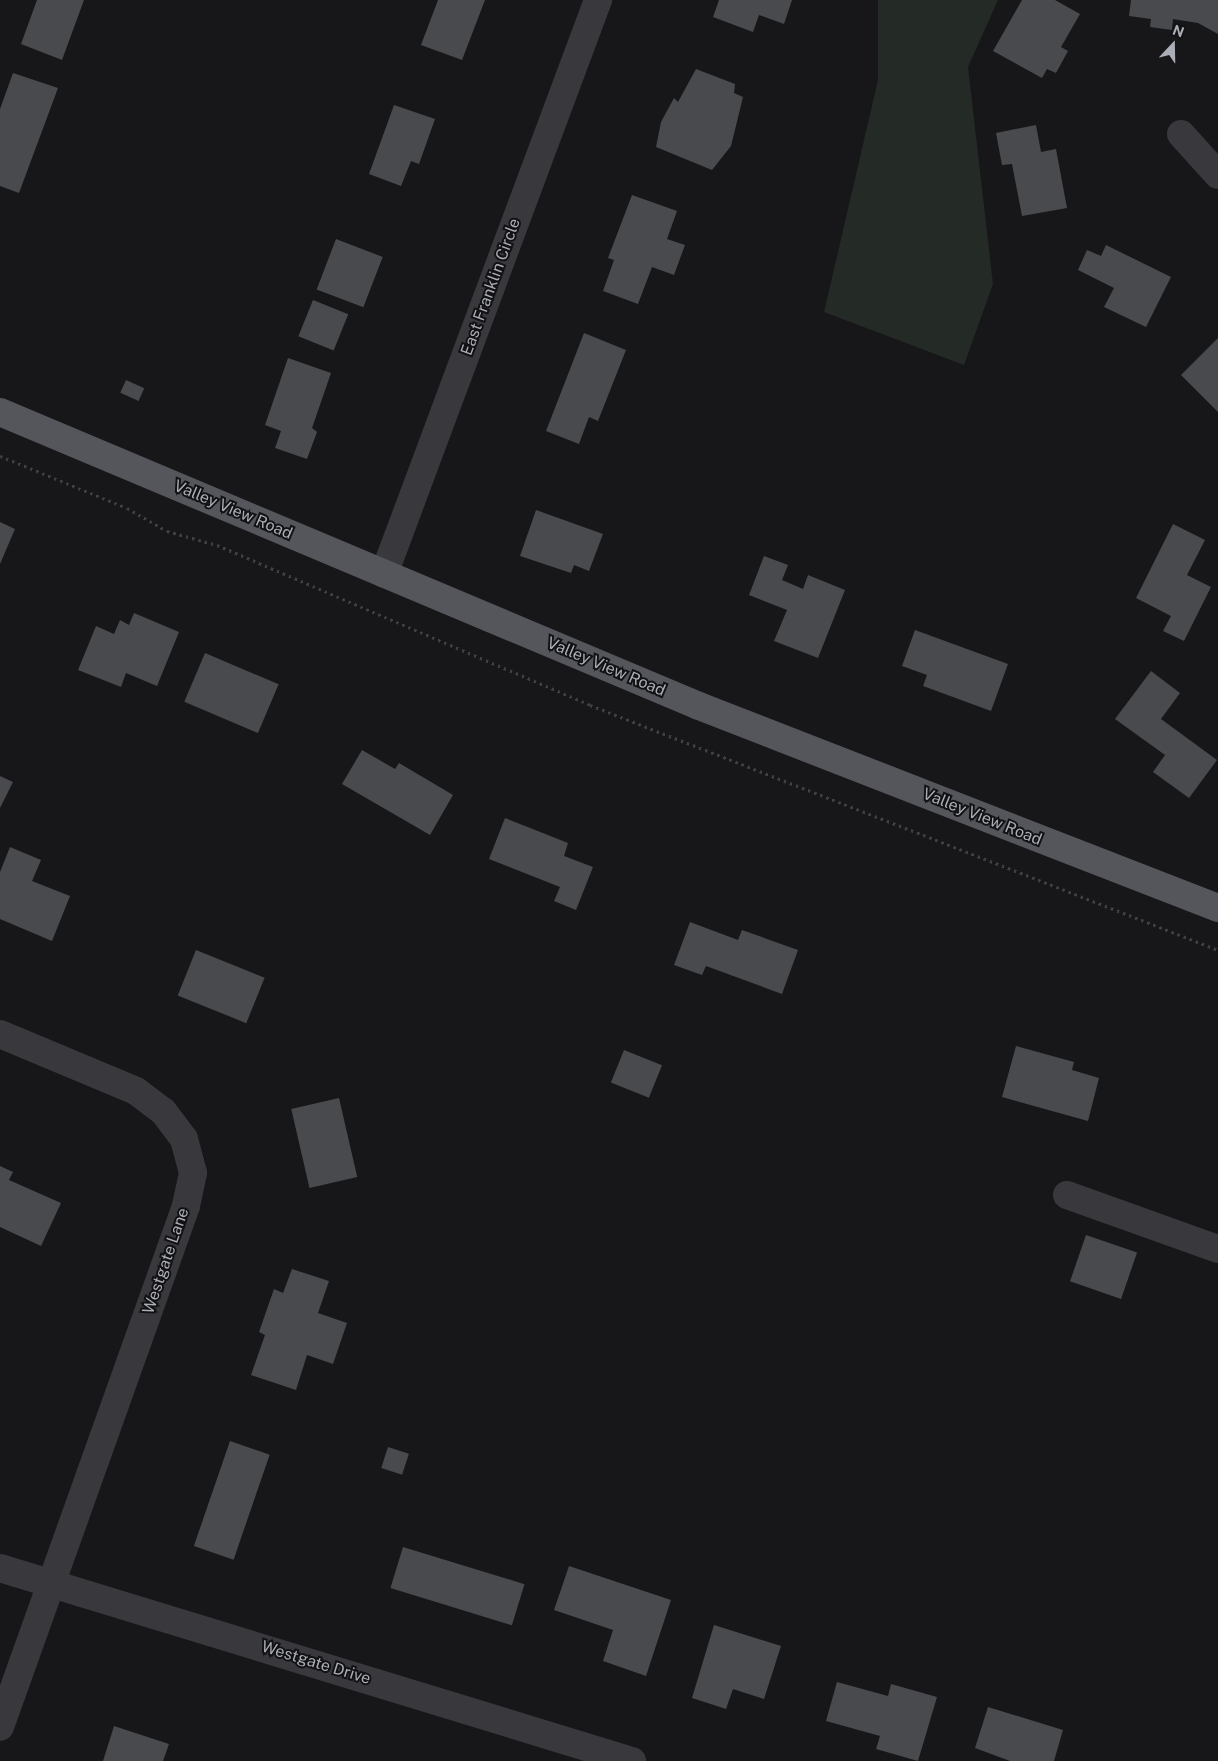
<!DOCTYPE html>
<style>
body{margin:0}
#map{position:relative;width:1218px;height:1761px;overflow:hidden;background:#171719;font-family:"Public Sans",sans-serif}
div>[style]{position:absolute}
.green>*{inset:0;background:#242a25}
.building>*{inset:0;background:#494a4e;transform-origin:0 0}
.path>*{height:3px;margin-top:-1.5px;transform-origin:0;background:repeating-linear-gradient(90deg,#3f4044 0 2.5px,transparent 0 6.5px)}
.minor>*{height:28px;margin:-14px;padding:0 14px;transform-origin:14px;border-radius:14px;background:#39393d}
.major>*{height:28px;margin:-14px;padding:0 14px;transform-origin:14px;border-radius:14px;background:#55565c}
span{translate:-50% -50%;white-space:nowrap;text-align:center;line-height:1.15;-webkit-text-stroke:4px #121214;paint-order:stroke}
.street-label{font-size:16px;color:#abaeb7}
.north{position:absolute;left:1148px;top:20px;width:50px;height:50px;-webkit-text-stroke:4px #121214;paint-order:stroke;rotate:21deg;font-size:14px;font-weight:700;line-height:20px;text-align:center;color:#abaeb7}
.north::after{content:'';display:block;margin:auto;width:18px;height:22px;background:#abaeb7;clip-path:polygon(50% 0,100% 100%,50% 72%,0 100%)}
</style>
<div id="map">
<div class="green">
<i style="clip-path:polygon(878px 0,998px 0,968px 67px,993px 284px,964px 365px,824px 312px,878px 80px)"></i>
</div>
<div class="building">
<i style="clip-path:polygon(37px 0,84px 0,62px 60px,21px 44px)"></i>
<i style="clip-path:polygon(438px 0,485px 0,462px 60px,421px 45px)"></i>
<i style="clip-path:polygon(719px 0,792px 0,784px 24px,759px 15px,753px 32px,713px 17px)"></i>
<i style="clip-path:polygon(1022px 0,1055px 0,1080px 14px,1061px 47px,1068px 51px,1056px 73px,1047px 69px,1042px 78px,993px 51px)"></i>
<i style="clip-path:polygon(1131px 0,1218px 0,1218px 34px,1198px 23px,1173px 19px,1172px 30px,1150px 27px,1151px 19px,1129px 16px)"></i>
<i style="clip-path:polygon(696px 69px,735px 84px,734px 93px,743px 97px,731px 146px,712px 170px,656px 147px,661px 122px,674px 98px,678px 102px)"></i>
<i style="clip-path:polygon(13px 73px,58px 88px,19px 193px,0 186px,0 109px)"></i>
<i style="clip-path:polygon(394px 105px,435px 119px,419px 164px,411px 161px,401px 186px,369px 174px)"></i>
<i style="clip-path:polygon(1036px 125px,1041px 152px,1056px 149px,1067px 208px,1022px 216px,1012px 164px,1002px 165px,996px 133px)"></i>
<i style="clip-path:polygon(632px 195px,677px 211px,667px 239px,685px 245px,674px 275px,652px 267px,638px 304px,603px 291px,614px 260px,608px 258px)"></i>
<i style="left:336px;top:239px;width:50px;height:54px;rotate:21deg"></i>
<i style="clip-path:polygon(1106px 245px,1171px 277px,1146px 327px,1104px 307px,1114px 288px,1078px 270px,1087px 250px,1101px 256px)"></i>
<i style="left:313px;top:300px;width:38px;height:39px;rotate:22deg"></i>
<i style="clip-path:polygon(584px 333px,626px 350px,598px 421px,589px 417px,579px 444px,546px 431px)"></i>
<i style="clip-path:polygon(1218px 338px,1218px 412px,1181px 375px)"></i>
<i style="clip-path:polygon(288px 358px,331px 373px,312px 428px,317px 432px,307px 459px,275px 448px,281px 431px,265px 425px)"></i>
<i style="left:126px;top:380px;width:20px;height:14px;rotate:24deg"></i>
<i style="clip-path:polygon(536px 510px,603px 534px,589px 571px,574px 565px,571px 573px,520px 556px)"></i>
<i style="clip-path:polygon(0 522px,15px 529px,0 564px)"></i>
<i style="clip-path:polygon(1173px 524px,1205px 540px,1187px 575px,1211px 587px,1184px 641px,1163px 631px,1171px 616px,1136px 598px)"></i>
<i style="clip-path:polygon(764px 556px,788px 565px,782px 580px,803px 589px,808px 575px,845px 590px,818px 658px,774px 641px,787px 610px,749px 595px)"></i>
<i style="clip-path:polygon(134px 613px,179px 632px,157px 686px,126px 673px,121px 687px,78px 670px,96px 626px,114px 634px,120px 620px,129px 625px)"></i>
<i style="clip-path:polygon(915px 630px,1008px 664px,991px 711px,923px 686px,927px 675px,902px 666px)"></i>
<i style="left:205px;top:653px;width:80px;height:53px;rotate:23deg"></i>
<i style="clip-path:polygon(1151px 671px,1180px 693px,1161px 719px,1217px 760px,1189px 798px,1153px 772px,1165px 755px,1115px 719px)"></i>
<i style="clip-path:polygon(362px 750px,395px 769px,399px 763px,453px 795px,430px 835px,342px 784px)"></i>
<i style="clip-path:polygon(0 776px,13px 782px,0 808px)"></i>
<i style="clip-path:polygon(505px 818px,568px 843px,564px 856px,593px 867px,576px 910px,554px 901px,560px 887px,489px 859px)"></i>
<i style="clip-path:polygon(10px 847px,41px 860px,32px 881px,70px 896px,52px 941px,0 919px,0 872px)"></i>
<i style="clip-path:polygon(690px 922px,738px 940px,742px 930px,798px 950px,782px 994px,706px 966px,702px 975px,674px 965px)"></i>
<i style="left:196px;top:950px;width:74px;height:49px;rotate:22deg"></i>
<i style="clip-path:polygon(1016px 1046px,1074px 1062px,1072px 1070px,1099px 1078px,1088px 1121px,1002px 1097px)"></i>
<i style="left:624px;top:1050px;width:41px;height:35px;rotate:22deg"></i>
<i style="left:339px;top:1098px;width:81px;height:49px;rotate:77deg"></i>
<i style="clip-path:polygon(0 1166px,13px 1172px,9px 1180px,61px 1203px,41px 1246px,0 1227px)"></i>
<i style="left:1086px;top:1235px;width:54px;height:49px;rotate:19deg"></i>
<i style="clip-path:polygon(292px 1269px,329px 1281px,318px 1313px,347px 1323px,333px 1364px,307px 1355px,296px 1390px,251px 1375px,265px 1335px,259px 1332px,274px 1289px,283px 1293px)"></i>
<i style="left:230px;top:1441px;width:42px;height:111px;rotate:19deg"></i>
<i style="left:388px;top:1447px;width:22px;height:22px;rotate:18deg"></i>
<i style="left:403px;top:1547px;width:127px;height:43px;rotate:17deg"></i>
<i style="clip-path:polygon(569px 1566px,671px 1600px,646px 1676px,603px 1661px,613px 1630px,554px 1610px)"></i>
<i style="clip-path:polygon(714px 1625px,781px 1646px,764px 1699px,733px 1689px,726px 1709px,692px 1698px)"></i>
<i style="clip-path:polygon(837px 1682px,888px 1696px,891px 1684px,937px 1697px,918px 1761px,876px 1749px,880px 1736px,826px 1721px)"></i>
<i style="clip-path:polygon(988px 1707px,1063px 1730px,1054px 1761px,1010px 1761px,975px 1748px)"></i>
<i style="clip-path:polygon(114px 1726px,169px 1744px,163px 1761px,103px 1761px)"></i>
</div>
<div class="path">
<i style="left:0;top:456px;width:137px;rotate:22.3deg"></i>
<i style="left:127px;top:508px;width:46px;rotate:29.9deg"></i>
<i style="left:167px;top:531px;width:52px;rotate:15.6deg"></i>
<i style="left:217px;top:545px;width:406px;rotate:23.2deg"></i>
<i style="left:590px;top:705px;width:674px;rotate:21.31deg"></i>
</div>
<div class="minor">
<i style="left:1181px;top:134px;width:55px;rotate:47.9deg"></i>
<i style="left:384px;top:574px;width:613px;rotate:-69.55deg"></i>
<i style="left:0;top:1034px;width:147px;rotate:22.7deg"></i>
<i style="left:136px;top:1091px;width:34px;rotate:37deg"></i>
<i style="left:163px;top:1111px;width:35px;rotate:53deg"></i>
<i style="left:184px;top:1139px;width:35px;rotate:75deg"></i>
<i style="left:193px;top:1173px;width:34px;rotate:102deg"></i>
<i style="left:186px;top:1206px;width:553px;rotate:109.65deg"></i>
<i style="left:1067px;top:1195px;width:160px;rotate:19.7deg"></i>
<i style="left:0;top:1568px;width:661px;rotate:16.98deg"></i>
</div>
<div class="major">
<i style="left:0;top:412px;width:758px;rotate:22.81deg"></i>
<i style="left:699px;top:706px;width:557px;rotate:21.27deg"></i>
</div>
<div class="street-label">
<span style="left:491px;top:287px;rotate:-70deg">East Franklin Circle</span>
<span style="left:233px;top:510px;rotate:23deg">Valley View Road</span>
<span style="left:606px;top:667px;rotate:23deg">Valley View Road</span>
<span style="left:982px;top:817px;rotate:22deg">Valley View Road</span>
<span style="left:166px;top:1261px;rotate:-71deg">Westgate Lane</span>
<span style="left:316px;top:1663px;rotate:17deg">Westgate Drive</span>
</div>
<div class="north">N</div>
</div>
